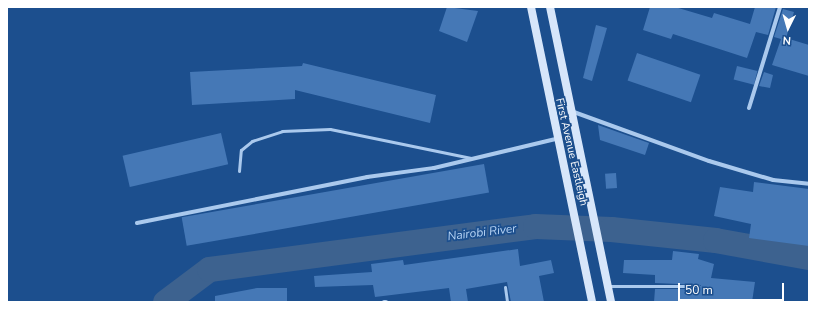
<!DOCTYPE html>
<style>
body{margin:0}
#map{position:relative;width:816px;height:309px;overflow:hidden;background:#1c4f8e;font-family:"Nunito Sans",sans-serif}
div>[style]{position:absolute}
.river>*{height:25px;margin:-12.5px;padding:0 12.5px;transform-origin:12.5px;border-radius:12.5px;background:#3d628f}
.building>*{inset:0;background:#4578b6;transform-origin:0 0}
.service>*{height:3px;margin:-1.5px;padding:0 1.5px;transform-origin:1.5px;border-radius:1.5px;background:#aac9ed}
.minor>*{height:4px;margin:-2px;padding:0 2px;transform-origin:2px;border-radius:2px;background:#aac9ed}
.secondary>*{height:8px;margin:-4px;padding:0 4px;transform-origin:4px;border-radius:4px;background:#d7e6fa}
span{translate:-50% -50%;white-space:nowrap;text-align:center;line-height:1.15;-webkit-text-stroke:3.5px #1c4f8e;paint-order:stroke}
.street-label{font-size:11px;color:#fff}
.water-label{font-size:12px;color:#b6d3f4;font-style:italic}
.frame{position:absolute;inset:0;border:8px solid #fff;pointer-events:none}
.north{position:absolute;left:768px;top:8px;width:40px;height:40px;-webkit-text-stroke:3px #1c4f8e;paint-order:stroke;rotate:185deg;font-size:11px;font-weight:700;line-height:16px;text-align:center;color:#fff}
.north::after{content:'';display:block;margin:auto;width:14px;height:18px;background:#fff;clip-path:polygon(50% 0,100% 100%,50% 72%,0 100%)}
.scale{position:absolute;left:678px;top:283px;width:106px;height:18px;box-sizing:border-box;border:2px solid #fff;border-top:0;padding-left:5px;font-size:12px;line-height:14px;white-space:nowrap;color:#fff;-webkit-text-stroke:3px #1c4f8e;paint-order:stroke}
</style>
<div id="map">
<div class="river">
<i style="left:165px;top:302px;width:55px;rotate:-36.9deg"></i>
<i style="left:209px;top:269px;width:329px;rotate:-7.5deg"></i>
<i style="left:535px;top:226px;width:76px;rotate:2.3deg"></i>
<i style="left:611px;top:229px;width:105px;rotate:6deg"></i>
<i style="left:715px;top:240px;width:96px;rotate:10.3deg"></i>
</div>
<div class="building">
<i style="clip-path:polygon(447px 7px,478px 11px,467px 42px,439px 31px)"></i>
<i style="clip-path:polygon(650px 7px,675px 7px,712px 18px,714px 13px,750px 24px,755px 7px,776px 7px,768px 35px,756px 32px,747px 58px,673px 34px,671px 39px,643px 30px)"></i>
<i style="clip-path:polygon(783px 9px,794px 12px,786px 38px,809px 45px,809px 76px,772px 65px,781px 39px,774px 37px)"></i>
<i style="clip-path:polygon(596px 25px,607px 28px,592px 81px,583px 78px)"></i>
<i style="left:637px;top:53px;width:67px;height:29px;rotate:19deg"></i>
<i style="clip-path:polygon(303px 63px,436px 95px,430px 123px,295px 90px,295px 99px,192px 105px,190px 72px,302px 66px)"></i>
<i style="left:737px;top:66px;width:21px;height:14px;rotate:14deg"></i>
<i style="clip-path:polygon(764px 72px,773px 75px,770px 88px,759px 86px)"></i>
<i style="clip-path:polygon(598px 125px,649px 143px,645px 155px,600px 140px)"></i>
<i style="left:221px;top:133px;width:32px;height:101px;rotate:77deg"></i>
<i style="left:484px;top:164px;width:29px;height:307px;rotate:80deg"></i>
<i style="left:616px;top:173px;width:15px;height:11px;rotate:86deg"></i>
<i style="clip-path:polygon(754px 182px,809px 189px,809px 246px,749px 238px,751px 224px,714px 216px,720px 187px,753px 192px)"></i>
<i style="clip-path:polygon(518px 249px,520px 266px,551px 260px,554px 273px,539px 276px,544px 302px,511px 302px,507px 282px,466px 289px,468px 302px,451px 302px,449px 288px,375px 297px,373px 285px,315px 287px,314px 276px,372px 272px,371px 264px,403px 260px,404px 265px)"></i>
<i style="clip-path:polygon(673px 251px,699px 254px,698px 259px,714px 264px,711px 278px,755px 282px,752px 302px,654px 302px,655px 289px,698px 289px,701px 285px,655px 283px,655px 275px,623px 273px,624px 260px,672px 260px)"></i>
<i style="clip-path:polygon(257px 288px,287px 288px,287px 302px,215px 302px,215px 296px)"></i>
</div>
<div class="service">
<i style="left:239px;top:171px;width:21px;rotate:-85deg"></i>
<i style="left:241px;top:150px;width:14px;rotate:-39deg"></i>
<i style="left:252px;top:141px;width:32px;rotate:-18deg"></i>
<i style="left:282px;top:131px;width:48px;rotate:-2.4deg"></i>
<i style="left:330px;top:129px;width:144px;rotate:11.6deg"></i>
<i style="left:608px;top:286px;width:90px"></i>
<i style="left:505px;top:287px;width:15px;rotate:82deg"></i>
</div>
<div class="minor">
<i style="left:749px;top:108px;width:106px;rotate:-72.9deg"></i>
<i style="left:571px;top:111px;width:147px;rotate:19.9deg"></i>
<i style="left:709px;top:161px;width:67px;rotate:16.5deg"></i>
<i style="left:773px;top:180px;width:36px;rotate:6deg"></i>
<i style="left:137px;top:223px;width:235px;rotate:-11.3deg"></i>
<i style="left:367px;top:177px;width:68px;rotate:-7.7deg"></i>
<i style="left:434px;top:168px;width:125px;rotate:-13.4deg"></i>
<i style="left:384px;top:302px;width:2px"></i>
</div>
<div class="secondary">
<i style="left:531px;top:7px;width:301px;rotate:78.3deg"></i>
<i style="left:550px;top:7px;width:301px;rotate:78.3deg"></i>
</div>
<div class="street-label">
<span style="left:571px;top:152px;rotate:77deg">First Avenue Eastleigh</span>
</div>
<div class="water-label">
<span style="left:482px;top:233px;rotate:-7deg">Nairobi River</span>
</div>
<div class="frame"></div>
<div class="north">N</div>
<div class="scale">50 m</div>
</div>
